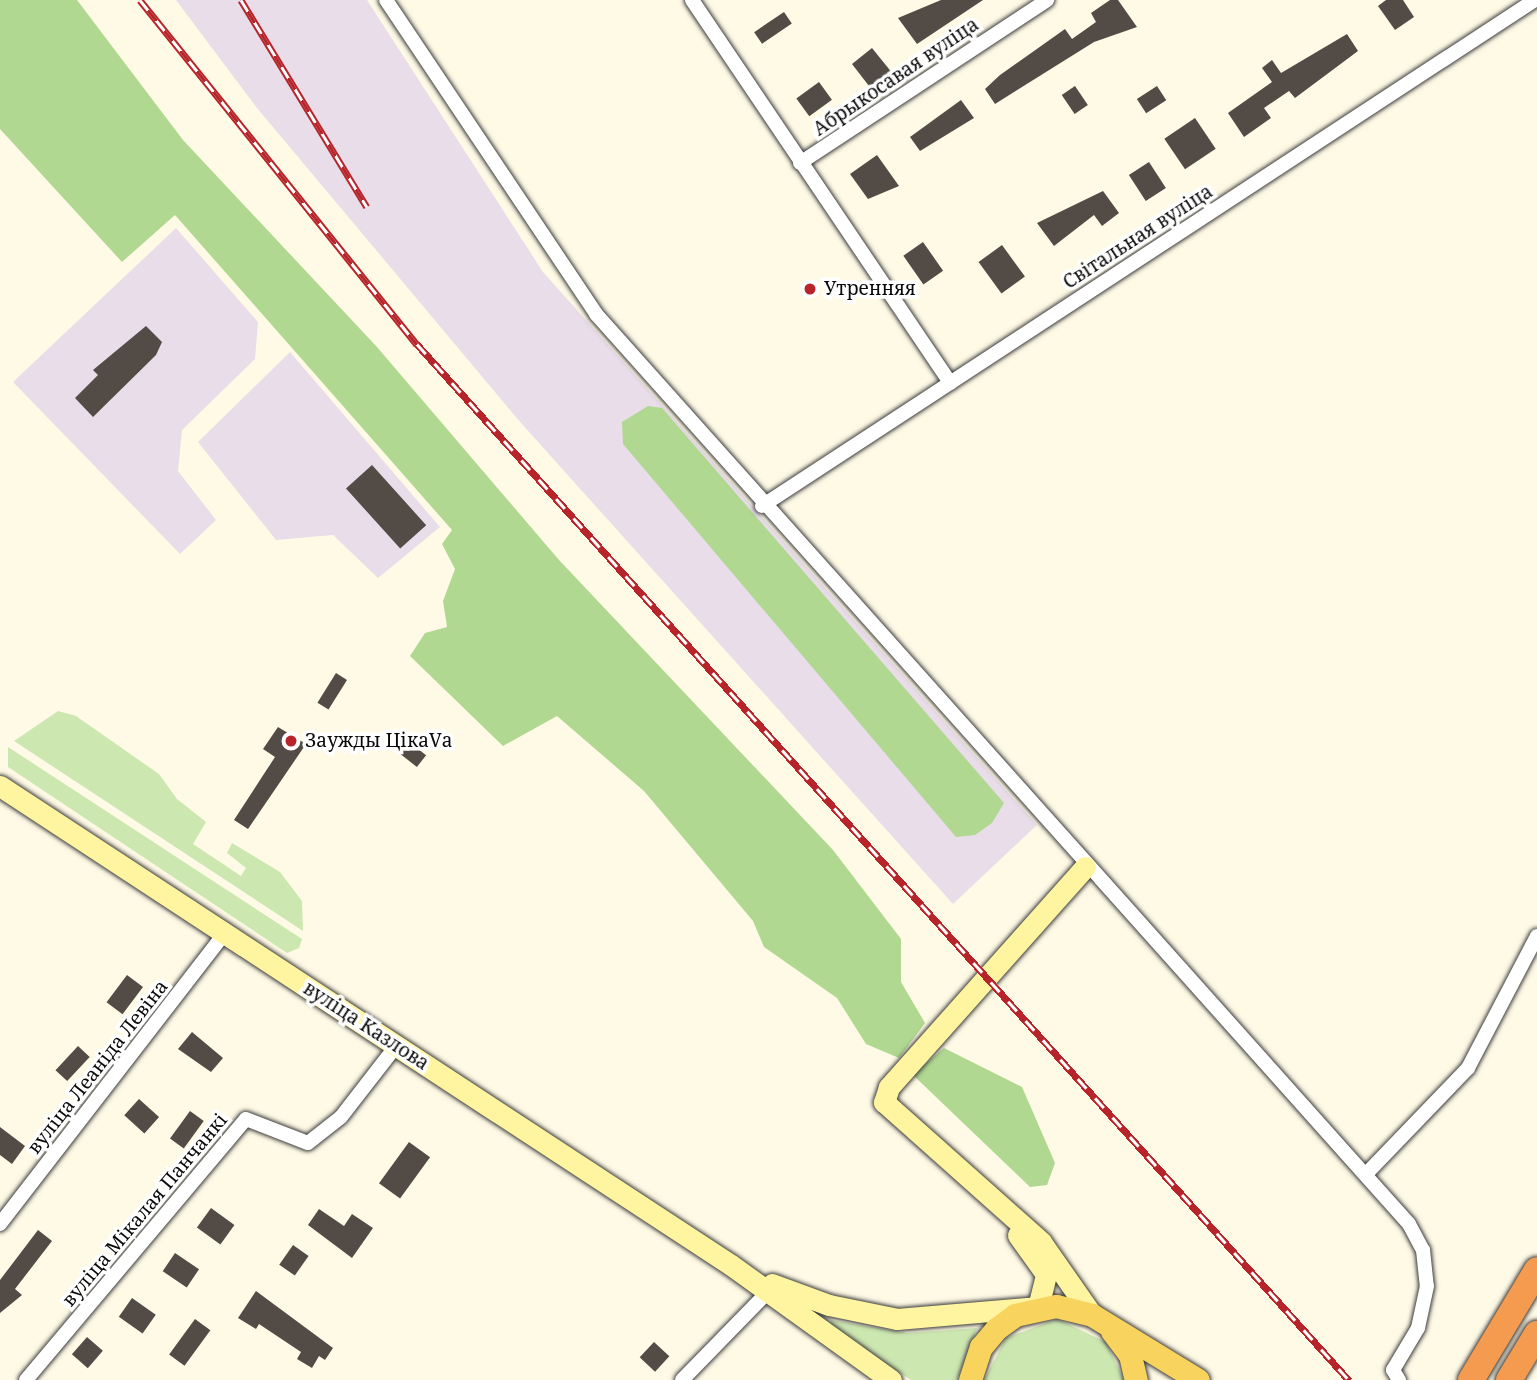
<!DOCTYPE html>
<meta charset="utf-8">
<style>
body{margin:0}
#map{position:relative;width:1537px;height:1380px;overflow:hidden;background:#fffae6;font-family:"Noto Serif",serif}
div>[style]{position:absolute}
.industrial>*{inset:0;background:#e8dde9}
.green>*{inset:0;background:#cde7b1}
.forest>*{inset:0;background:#b0d891}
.building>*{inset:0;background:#524b46;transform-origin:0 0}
.roads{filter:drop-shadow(0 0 2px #3c3c3c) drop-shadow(0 0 2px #3c3c3c)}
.street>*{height:14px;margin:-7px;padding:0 7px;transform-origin:7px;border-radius:7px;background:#fff}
.secondary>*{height:21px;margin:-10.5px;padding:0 10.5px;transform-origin:10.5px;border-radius:10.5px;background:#fff5a1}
.primary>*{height:23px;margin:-11.5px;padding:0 11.5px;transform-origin:11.5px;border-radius:11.5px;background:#f8d35d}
.highway>*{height:26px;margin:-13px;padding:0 13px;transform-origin:13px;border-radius:13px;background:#f49b4f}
.rail>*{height:7px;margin-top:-3.5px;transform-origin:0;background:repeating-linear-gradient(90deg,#fff 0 13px,#b7242a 0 26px);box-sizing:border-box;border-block:2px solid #b7242a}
.dots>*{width:19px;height:19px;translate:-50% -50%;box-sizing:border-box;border:4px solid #fff;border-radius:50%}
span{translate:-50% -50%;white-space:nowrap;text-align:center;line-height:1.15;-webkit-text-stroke:7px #fff;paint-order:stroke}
.street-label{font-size:19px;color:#090909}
.poi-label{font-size:19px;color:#090909}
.left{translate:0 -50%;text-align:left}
</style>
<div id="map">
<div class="industrial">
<i style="clip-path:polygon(176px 0,367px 0,543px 272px,1037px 825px,953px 904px,521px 423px,257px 108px)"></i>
<i style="clip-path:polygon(176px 228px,258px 322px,255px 359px,182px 430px,178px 471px,216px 520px,180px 554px,13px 382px)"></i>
<i style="clip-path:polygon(290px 352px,440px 527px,378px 578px,333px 535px,276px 540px,198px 442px)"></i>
</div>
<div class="green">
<i style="clip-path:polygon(58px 711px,76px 716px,159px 774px,177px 799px,206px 822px,193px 844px,241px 876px,246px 868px,227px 853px,232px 843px,280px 872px,302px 901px,303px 931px,14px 741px)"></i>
<i style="clip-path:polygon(8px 747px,302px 939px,299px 948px,287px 953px,8px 767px)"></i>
<i style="clip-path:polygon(1057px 1319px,1106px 1342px,1124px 1380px,984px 1380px,1006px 1338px)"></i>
<i style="clip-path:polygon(831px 1320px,907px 1333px,977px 1328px,957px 1380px,911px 1380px,828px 1327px)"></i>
</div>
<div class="forest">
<i style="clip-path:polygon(0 0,77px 0,183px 140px,377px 347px,559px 560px,833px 850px,901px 939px,901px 982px,925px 1023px,899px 1058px,866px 1044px,837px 998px,764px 947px,753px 921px,644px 791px,557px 716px,503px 746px,410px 656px,425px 633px,447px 627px,443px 601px,455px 569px,442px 544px,452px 530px,175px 215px,122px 262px,0 129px)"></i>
<i style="clip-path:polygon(648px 406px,662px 408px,1004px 803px,992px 823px,975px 835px,956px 837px,623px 444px,622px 422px)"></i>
<i style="clip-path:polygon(944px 1048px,1022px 1087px,1055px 1163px,1047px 1185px,1030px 1187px,913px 1075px)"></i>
</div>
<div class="building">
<i style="clip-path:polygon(941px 0,983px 0,917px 44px,898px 18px)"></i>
<i style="clip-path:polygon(1110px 0,1118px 0,1137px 27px,1094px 42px,995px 104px,985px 89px,1000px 75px,1065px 29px,1072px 39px,1096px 22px,1091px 13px)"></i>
<i style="clip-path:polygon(1386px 0,1403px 0,1414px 17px,1395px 30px,1378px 6px)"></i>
<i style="left:784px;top:12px;width:14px;height:36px;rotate:56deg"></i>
<i style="clip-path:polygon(1347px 34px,1358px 51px,1295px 98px,1289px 91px,1264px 108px,1271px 118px,1244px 137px,1228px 113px,1272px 82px,1262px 68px,1272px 60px,1281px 73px)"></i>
<i style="clip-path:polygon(872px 48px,893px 74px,869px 86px,852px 64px)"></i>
<i style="left:819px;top:82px;width:22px;height:28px;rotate:54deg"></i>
<i style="left:1075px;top:86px;width:23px;height:16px;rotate:56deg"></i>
<i style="left:1157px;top:86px;width:17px;height:24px;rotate:57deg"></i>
<i style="clip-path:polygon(961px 100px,974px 118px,920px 151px,910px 137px)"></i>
<i style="left:1195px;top:118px;width:37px;height:37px;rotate:56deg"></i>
<i style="clip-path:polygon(877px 155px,899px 186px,868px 199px,850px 174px)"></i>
<i style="left:1149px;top:162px;width:31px;height:24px;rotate:57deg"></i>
<i style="clip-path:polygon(1103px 191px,1119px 213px,1102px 226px,1094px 215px,1054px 246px,1037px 223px)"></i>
<i style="left:923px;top:242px;width:35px;height:24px;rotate:55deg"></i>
<i style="left:1002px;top:245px;width:39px;height:29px;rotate:54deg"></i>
<i style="clip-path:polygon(146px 326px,162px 342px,156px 355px,93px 417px,75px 398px,98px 375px,93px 370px)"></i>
<i style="left:372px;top:465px;width:81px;height:35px;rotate:48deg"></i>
<i style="left:336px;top:673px;width:13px;height:35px;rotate:32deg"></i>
<i style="clip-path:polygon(278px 727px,306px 744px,248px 829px,234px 820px,275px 757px,263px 749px)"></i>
<i style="left:408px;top:741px;width:23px;height:15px;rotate:38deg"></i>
<i style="left:127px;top:975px;width:20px;height:34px;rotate:37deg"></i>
<i style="clip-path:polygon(192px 1032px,223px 1058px,211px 1072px,178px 1049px)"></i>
<i style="left:78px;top:1046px;width:16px;height:33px;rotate:43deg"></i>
<i style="left:139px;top:1099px;width:27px;height:22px;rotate:42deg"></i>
<i style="left:190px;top:1111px;width:17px;height:34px;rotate:36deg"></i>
<i style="clip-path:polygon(0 1127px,25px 1146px,12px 1164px,0 1155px)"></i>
<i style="left:409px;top:1142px;width:26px;height:51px;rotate:36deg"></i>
<i style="left:211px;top:1208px;width:29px;height:24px;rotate:36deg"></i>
<i style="clip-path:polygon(319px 1209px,344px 1226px,352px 1214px,373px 1228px,352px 1258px,308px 1225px)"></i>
<i style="clip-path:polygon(38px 1230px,52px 1241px,15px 1289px,22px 1295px,0 1313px,0 1280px)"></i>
<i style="left:293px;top:1245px;width:19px;height:24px;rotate:35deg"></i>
<i style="left:175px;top:1253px;width:29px;height:22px;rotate:34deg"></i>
<i style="clip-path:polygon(256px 1291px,333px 1348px,325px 1360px,319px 1356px,312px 1368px,297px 1359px,301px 1352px,259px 1324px,256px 1329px,238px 1318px)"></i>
<i style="left:132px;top:1298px;width:29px;height:23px;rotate:35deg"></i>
<i style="left:195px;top:1319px;width:19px;height:44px;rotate:36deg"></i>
<i style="left:87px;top:1337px;width:21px;height:23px;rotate:41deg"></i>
<i style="left:654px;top:1342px;width:21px;height:21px;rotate:43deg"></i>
</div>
<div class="roads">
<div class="street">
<i style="left:386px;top:0;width:378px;rotate:56.2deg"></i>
<i style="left:596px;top:314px;width:1220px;rotate:48.22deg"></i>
<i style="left:1409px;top:1224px;width:30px;rotate:62deg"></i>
<i style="left:1423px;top:1250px;width:36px;rotate:84deg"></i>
<i style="left:1427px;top:1286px;width:43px;rotate:102.1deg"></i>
<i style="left:1418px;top:1328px;width:49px;rotate:120.8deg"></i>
<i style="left:1393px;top:1370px;width:12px;rotate:59deg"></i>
<i style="left:692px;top:0;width:462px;rotate:56deg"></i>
<i style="left:800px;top:163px;width:296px;rotate:-33.4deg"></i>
<i style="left:762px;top:506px;width:924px;rotate:-33.21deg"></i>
<i style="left:1366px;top:1174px;width:147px;rotate:-46.1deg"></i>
<i style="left:1468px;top:1068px;width:149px;rotate:-62.4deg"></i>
<i style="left:0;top:1224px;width:368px;rotate:-52.3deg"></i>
<i style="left:26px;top:1380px;width:341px;rotate:-49.9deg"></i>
<i style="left:246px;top:1119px;width:66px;rotate:21.2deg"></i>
<i style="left:308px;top:1143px;width:42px;rotate:-38.2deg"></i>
<i style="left:341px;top:1117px;width:90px;rotate:-52.2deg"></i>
<i style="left:682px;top:1380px;width:123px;rotate:-45.7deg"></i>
</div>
<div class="secondary">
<i style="left:0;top:786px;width:874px;rotate:33.24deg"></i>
<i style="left:731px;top:1265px;width:197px;rotate:35.7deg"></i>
<i style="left:1085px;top:867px;width:295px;rotate:131.7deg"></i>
<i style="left:889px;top:1087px;width:16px;rotate:108deg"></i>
<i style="left:884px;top:1102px;width:210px;rotate:41.7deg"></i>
<i style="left:1041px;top:1242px;width:89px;rotate:55.1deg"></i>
<i style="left:772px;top:1284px;width:61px;rotate:20.2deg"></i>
<i style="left:829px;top:1305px;width:69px;rotate:11.6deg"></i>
<i style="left:897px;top:1319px;width:142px;rotate:-4.9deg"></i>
<i style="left:1038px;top:1307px;width:34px;rotate:-76deg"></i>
<i style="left:1046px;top:1274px;width:48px;rotate:-125.7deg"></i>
</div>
<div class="primary">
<i style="left:1112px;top:1331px;width:30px;rotate:53deg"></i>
<i style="left:1130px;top:1355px;width:26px;rotate:77deg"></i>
<i style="left:970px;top:1380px;width:35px;rotate:-72deg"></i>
<i style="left:981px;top:1347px;width:23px;rotate:-50deg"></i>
<i style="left:996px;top:1329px;width:24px;rotate:-36deg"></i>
<i style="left:1015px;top:1315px;width:42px;rotate:-12.4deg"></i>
<i style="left:1056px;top:1306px;width:37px;rotate:14deg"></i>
<i style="left:1092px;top:1315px;width:124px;rotate:31.5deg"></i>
</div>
<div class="highway">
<i style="left:1471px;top:1380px;width:128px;rotate:-59deg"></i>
<i style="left:1509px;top:1380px;width:54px;rotate:-58.7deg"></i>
</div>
</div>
<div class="rail">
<i style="left:140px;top:0;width:442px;rotate:51.2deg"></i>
<i style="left:417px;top:344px;width:1394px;rotate:48.03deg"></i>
<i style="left:241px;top:0;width:242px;rotate:58.7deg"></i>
</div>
<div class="dots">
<i style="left:810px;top:289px;background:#b7242a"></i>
<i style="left:291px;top:741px;background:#b7242a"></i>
</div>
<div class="street-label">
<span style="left:896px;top:77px;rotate:-34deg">Абрыкосавая вуліца</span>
<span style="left:1138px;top:237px;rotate:-33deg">Світальная вуліца</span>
<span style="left:366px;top:1026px;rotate:33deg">вуліца Казлова</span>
<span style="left:98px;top:1067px;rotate:-52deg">вуліца Леаніда Левіна</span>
<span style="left:145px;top:1210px;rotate:-50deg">вуліца Мікалая Панчанкі</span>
</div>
<div class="poi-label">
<span class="left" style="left:824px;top:289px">Утренняя</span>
<span class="left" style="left:305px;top:741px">Заужды ЦікаVа</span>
</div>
</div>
